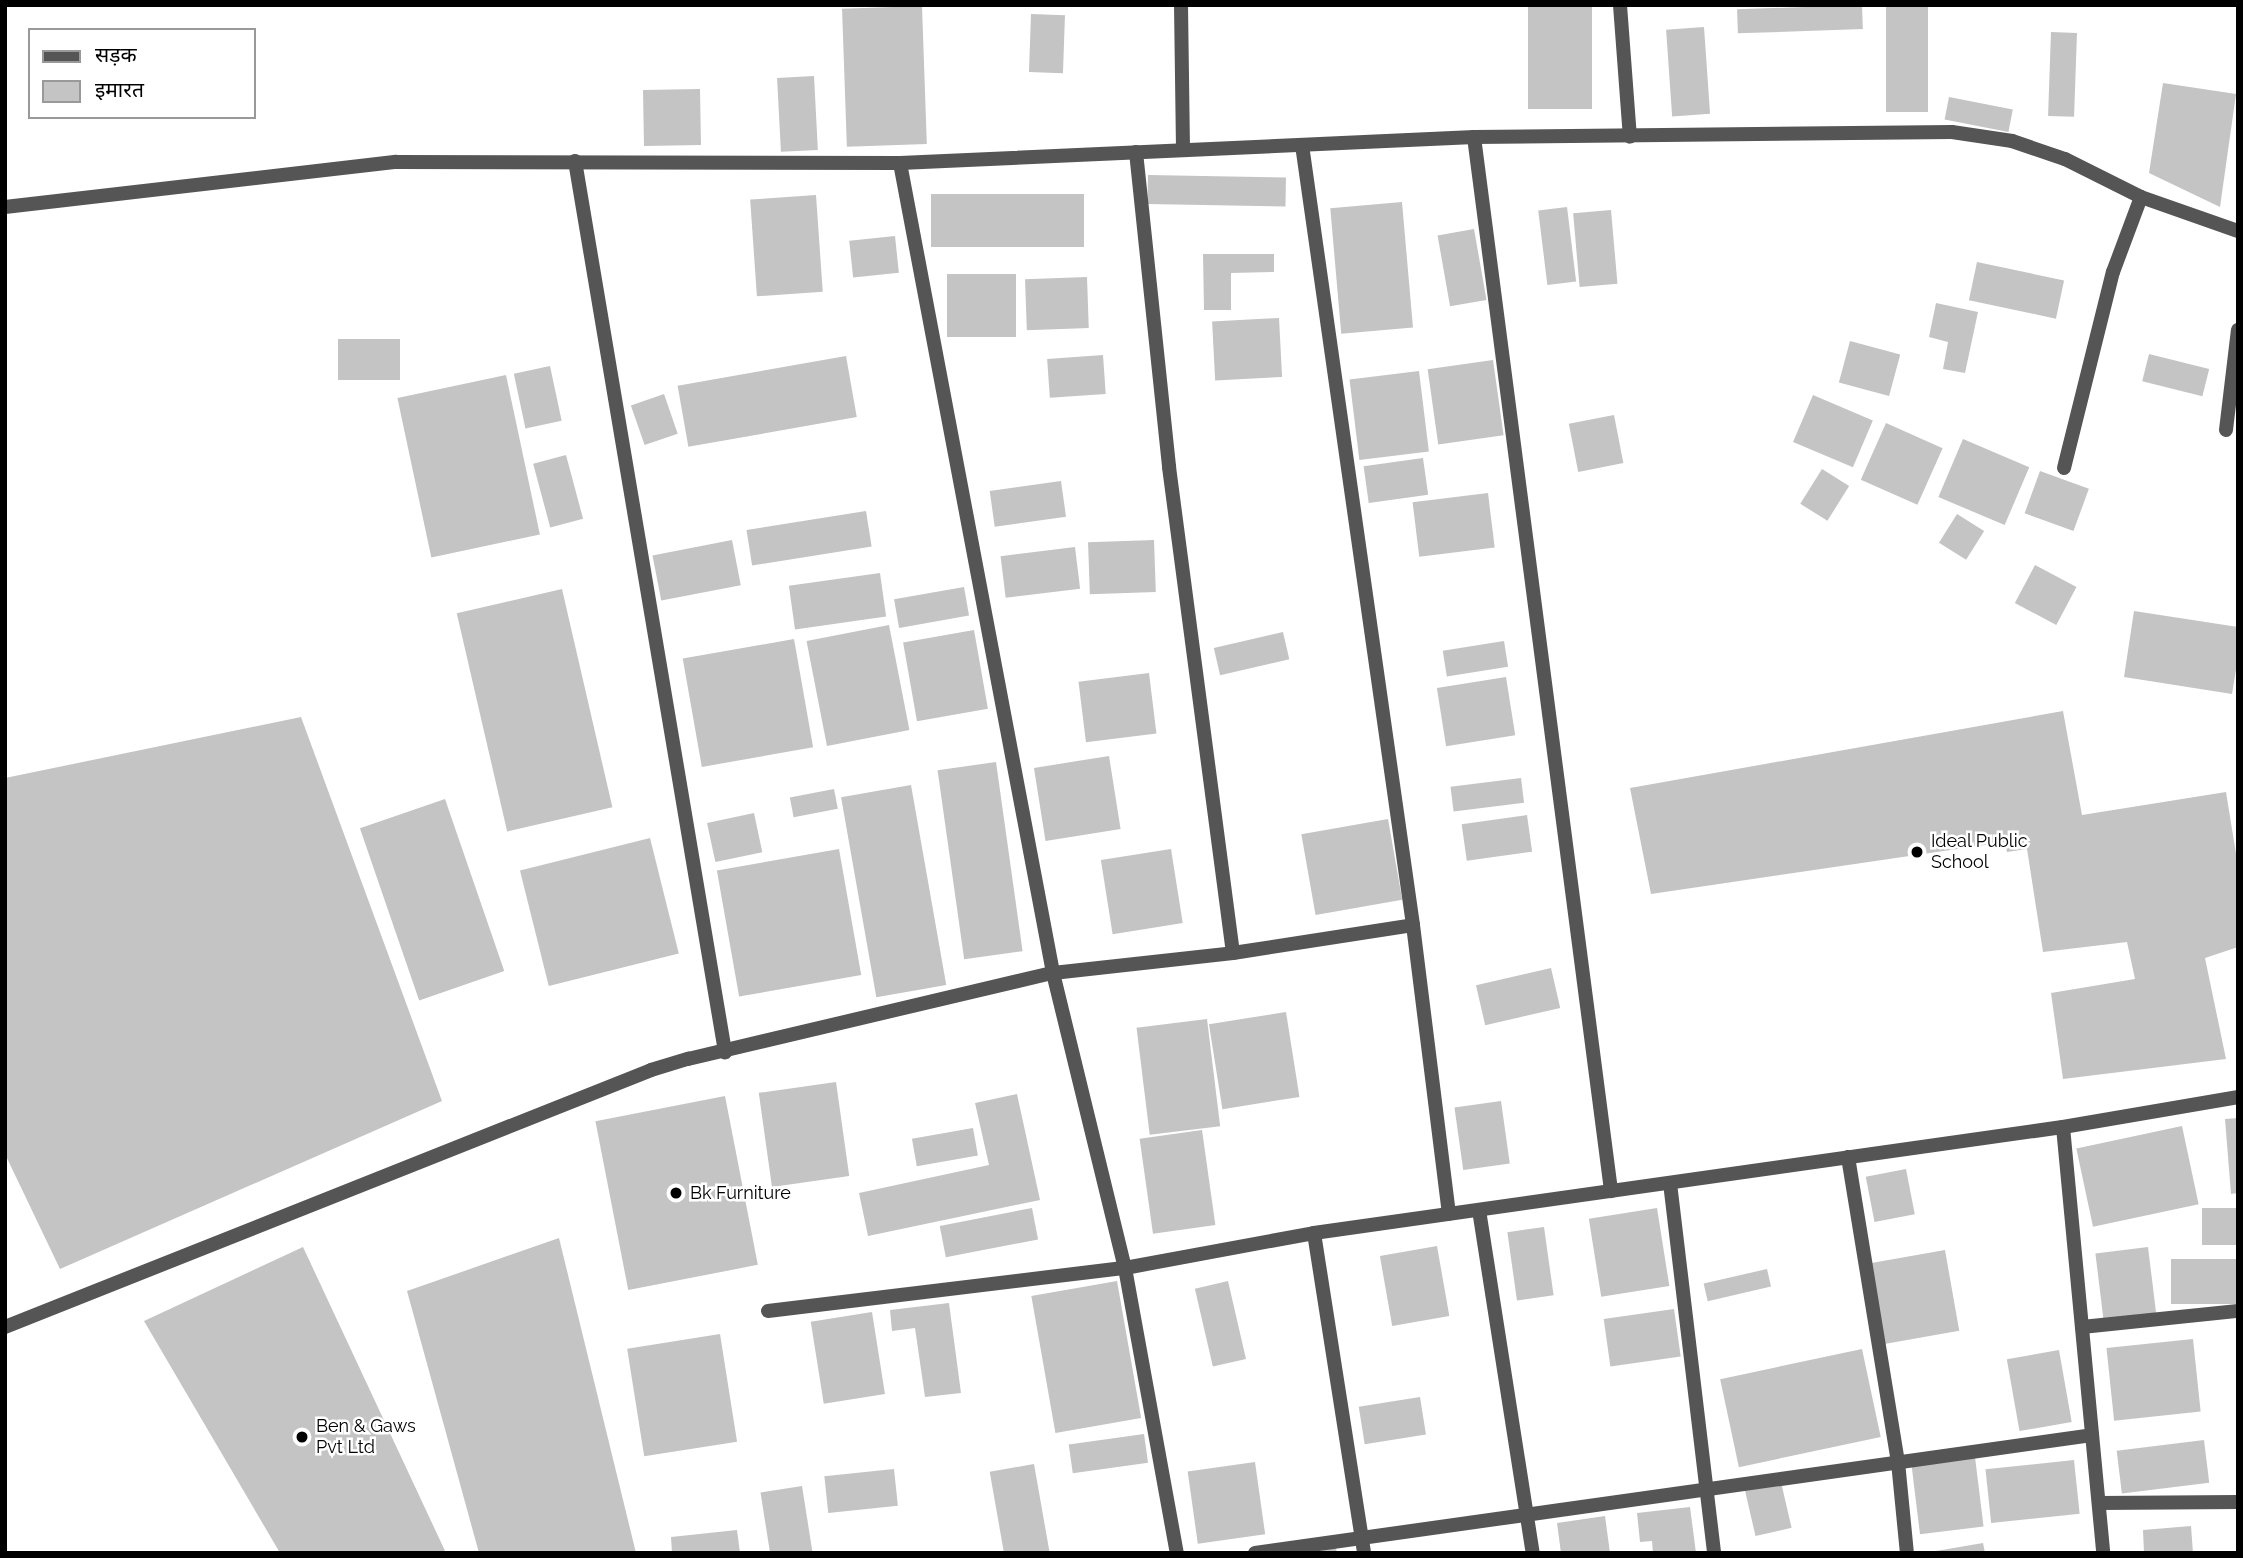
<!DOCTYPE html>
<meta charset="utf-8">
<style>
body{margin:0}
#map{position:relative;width:2243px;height:1558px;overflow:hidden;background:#fff;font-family:Raleway,"Noto Sans Devanagari",sans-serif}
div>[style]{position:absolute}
.building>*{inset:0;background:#c4c4c4;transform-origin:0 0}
.street>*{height:14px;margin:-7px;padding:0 7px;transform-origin:7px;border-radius:7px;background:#555}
.dots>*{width:19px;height:19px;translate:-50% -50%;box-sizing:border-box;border:4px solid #fff;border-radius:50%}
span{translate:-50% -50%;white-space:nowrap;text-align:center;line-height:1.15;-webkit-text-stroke:5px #fff;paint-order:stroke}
.poi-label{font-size:18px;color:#000}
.left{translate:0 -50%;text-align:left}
.frame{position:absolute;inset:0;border:7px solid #000;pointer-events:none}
.legend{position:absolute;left:28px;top:28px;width:228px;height:91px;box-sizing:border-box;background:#fff;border:2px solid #999;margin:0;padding:9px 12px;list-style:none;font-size:21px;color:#000}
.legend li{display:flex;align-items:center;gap:14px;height:35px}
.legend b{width:35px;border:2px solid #999}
</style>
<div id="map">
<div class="building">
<i style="left:1528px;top:5px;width:64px;height:104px"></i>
<i style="left:1862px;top:5px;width:24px;height:125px;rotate:88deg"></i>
<i style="left:1886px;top:5px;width:42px;height:107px"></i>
<i style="left:922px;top:6px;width:138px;height:80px;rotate:88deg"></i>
<i style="left:1031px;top:14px;width:34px;height:58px;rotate:2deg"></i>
<i style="left:1704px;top:27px;width:87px;height:38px;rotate:86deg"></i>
<i style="left:2051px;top:32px;width:26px;height:84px;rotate:2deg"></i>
<i style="left:814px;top:76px;width:74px;height:37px;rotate:87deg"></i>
<i style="clip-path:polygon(2163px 83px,2236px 94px,2220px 207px,2149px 173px)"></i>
<i style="left:700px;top:89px;width:56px;height:57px;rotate:89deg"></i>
<i style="left:1949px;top:97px;width:65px;height:23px;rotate:11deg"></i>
<i style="left:1148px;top:175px;width:138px;height:29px;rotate:1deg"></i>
<i style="left:1084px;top:194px;width:53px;height:153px;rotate:90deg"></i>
<i style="left:816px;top:195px;width:97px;height:66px;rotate:86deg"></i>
<i style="left:1402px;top:202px;width:126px;height:72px;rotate:85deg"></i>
<i style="left:1567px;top:207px;width:75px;height:29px;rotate:83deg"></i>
<i style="left:1611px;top:210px;width:74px;height:38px;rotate:85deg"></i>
<i style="left:1474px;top:229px;width:72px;height:37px;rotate:80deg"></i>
<i style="left:895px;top:236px;width:37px;height:46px;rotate:84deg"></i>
<i style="clip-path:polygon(1203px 254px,1274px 254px,1274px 272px,1231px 273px,1231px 310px,1204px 310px)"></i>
<i style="left:1977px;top:262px;width:89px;height:39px;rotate:12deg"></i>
<i style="left:947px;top:274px;width:69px;height:63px"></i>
<i style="left:1087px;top:277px;width:51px;height:62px;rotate:88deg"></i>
<i style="clip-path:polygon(1936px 303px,1978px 312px,1965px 373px,1943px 369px,1948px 342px,1929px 337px)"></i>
<i style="left:1279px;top:318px;width:59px;height:67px;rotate:87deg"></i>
<i style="left:338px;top:339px;width:62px;height:41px"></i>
<i style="left:1850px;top:341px;width:52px;height:43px;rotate:15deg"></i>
<i style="left:2149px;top:354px;width:62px;height:28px;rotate:14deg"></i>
<i style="left:1103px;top:355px;width:39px;height:56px;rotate:86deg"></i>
<i style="left:846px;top:356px;width:62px;height:171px;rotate:80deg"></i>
<i style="left:1493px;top:360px;width:76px;height:66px;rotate:82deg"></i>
<i style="left:550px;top:366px;width:56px;height:37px;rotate:78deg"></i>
<i style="left:1419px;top:371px;width:81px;height:70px;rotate:83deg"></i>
<i style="left:506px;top:375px;width:163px;height:111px;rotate:78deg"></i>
<i style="left:664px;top:394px;width:42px;height:35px;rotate:71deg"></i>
<i style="left:1813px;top:395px;width:65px;height:51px;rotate:23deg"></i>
<i style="left:1614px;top:415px;width:49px;height:46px;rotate:79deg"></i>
<i style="left:1886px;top:423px;width:62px;height:62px;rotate:24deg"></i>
<i style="left:1963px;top:439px;width:72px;height:63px;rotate:23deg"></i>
<i style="left:566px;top:455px;width:66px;height:34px;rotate:75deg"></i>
<i style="left:1423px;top:458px;width:37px;height:60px;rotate:82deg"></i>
<i style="left:1822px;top:469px;width:32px;height:41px;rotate:32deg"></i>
<i style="left:2040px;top:471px;width:52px;height:45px;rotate:20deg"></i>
<i style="left:1061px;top:481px;width:36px;height:72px;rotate:82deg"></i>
<i style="left:1488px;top:493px;width:55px;height:76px;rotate:83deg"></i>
<i style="left:866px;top:511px;width:36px;height:121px;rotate:81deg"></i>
<i style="left:1957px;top:514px;width:32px;height:34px;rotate:32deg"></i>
<i style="left:732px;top:540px;width:46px;height:81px;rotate:79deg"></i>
<i style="left:1154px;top:540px;width:52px;height:66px;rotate:88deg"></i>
<i style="left:1075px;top:547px;width:42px;height:75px;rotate:83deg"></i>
<i style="left:2035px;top:565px;width:47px;height:43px;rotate:28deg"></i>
<i style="left:880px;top:573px;width:44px;height:92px;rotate:82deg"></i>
<i style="left:964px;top:587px;width:29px;height:71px;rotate:80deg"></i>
<i style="left:562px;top:589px;width:224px;height:108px;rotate:77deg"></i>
<i style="clip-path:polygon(2134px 611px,2238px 627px,2238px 657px,2232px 694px,2124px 677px)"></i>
<i style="left:889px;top:625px;width:107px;height:84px;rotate:79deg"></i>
<i style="left:974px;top:630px;width:80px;height:72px;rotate:80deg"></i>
<i style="left:1283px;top:632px;width:28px;height:71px;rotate:77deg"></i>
<i style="left:794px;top:639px;width:110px;height:113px;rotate:80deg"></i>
<i style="left:1504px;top:641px;width:26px;height:62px;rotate:81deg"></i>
<i style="left:1149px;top:673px;width:61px;height:71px;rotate:83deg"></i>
<i style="left:1506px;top:677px;width:59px;height:70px;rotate:81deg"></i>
<i style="clip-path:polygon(2063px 711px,2082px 815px,2226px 792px,2238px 866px,2238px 947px,2205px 958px,2226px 1059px,2063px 1079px,2051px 993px,2135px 979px,2127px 942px,2043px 952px,2027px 849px,2007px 852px,2005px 842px,1651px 894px,1630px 788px)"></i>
<i style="clip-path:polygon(301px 717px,442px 1101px,60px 1269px,5px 1154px,5px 778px)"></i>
<i style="left:1109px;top:756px;width:74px;height:76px;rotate:81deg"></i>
<i style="left:996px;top:762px;width:191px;height:59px;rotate:82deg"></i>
<i style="left:1521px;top:778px;width:25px;height:71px;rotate:83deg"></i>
<i style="left:911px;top:785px;width:203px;height:71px;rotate:80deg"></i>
<i style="left:834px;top:789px;width:20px;height:45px;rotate:79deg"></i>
<i style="left:445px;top:799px;width:182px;height:90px;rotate:71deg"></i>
<i style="left:754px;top:813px;width:40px;height:48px;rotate:78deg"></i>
<i style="left:1527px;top:815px;width:37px;height:66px;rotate:82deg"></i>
<i style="left:1388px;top:819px;width:82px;height:88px;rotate:80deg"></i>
<i style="left:650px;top:838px;width:119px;height:134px;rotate:76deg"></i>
<i style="left:839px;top:849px;width:128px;height:124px;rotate:80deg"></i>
<i style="left:1171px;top:849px;width:75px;height:71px;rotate:81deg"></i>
<i style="left:1551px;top:968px;width:41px;height:77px;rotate:77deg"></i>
<i style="left:1286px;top:1012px;width:86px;height:78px;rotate:81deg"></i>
<i style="left:1207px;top:1019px;width:108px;height:71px;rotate:83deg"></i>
<i style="left:836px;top:1082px;width:95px;height:78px;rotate:82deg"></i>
<i style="clip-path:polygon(1017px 1094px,1040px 1200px,868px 1236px,859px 1193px,989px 1165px,975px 1103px)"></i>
<i style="left:725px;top:1096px;width:172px;height:132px;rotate:79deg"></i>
<i style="left:1501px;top:1101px;width:63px;height:47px;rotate:82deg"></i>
<i style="clip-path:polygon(2238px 1118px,2238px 1193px,2231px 1194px,2225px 1119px)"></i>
<i style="left:2182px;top:1126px;width:80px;height:108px;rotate:78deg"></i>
<i style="left:973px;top:1128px;width:28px;height:62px;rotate:80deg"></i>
<i style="left:1202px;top:1130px;width:96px;height:63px;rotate:82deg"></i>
<i style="left:1906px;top:1169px;width:46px;height:41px;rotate:79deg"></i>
<i style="left:1032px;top:1208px;width:32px;height:94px;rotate:79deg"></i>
<i style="left:1657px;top:1208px;width:79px;height:69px;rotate:81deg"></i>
<i style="left:2238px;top:1208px;width:37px;height:36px;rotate:90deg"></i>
<i style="left:1544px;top:1227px;width:69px;height:37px;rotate:82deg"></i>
<i style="clip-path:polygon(559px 1238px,636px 1553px,479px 1553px,407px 1291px)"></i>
<i style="left:1437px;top:1246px;width:71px;height:58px;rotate:80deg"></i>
<i style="clip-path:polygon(303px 1247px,446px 1553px,280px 1553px,144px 1321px)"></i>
<i style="left:2148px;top:1247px;width:67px;height:53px;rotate:83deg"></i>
<i style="left:1945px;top:1250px;width:82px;height:76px;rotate:80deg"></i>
<i style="left:2238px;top:1259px;width:45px;height:67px;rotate:90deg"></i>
<i style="left:1767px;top:1269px;width:18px;height:65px;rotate:77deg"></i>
<i style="left:1117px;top:1281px;width:139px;height:87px;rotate:80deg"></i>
<i style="left:1228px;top:1281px;width:80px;height:34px;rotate:77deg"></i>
<i style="clip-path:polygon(949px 1303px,961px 1393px,925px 1397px,915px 1328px,892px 1331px,890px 1310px)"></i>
<i style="left:1674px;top:1309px;width:48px;height:71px;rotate:82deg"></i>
<i style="left:872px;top:1312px;width:83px;height:62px;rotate:81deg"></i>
<i style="left:720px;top:1334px;width:109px;height:94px;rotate:81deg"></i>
<i style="left:2193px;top:1339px;width:73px;height:87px;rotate:84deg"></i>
<i style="left:1862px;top:1349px;width:90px;height:145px;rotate:78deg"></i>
<i style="left:2059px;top:1350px;width:73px;height:53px;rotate:80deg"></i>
<i style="left:1420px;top:1397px;width:38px;height:62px;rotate:81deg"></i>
<i style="left:1144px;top:1434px;width:29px;height:76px;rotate:82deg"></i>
<i style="left:2204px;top:1440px;width:43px;height:88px;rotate:83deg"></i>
<i style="left:1975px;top:1457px;width:70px;height:64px;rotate:83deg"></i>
<i style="left:2074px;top:1460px;width:54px;height:89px;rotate:84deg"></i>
<i style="left:1255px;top:1462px;width:73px;height:68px;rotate:82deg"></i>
<i style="left:1034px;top:1464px;width:90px;height:45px;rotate:80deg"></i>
<i style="left:894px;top:1469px;width:37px;height:70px;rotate:84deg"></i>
<i style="left:1781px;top:1482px;width:47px;height:37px;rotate:77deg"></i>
<i style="left:802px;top:1486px;width:68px;height:42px;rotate:81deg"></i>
<i style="clip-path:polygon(1690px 1507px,1696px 1553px,1653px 1553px,1652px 1541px,1640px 1542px,1637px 1513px)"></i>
<i style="clip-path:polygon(1605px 1516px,1610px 1553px,1561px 1553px,1557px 1523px)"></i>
<i style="clip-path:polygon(2191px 1526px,2193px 1553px,2144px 1553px,2143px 1530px)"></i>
<i style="clip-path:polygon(737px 1530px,740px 1553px,672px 1553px,671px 1537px)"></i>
<i style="clip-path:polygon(1983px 1543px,1985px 1553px,1936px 1553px,1936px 1551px)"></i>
<i style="clip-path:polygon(1336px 1548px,1337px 1553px,1319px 1553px,1319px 1551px)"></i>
</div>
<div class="street">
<i style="left:1181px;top:5px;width:143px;rotate:89.2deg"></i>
<i style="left:1620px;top:5px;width:132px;rotate:85.7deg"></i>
<i style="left:1474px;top:137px;width:1063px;rotate:82.59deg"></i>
<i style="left:1302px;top:145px;width:788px;rotate:81.9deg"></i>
<i style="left:1413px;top:925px;width:291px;rotate:82.9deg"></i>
<i style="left:1136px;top:152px;width:317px;rotate:84deg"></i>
<i style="left:1169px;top:467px;width:490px;rotate:82.5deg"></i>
<i style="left:575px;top:161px;width:904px;rotate:80.44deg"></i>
<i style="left:900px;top:163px;width:824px;rotate:79.3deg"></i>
<i style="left:1053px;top:973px;width:304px;rotate:76.3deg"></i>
<i style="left:1125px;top:1268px;width:290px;rotate:79.7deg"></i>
<i style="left:5px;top:207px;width:394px;rotate:-6.6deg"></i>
<i style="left:396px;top:162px;width:504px;rotate:0.11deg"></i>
<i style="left:900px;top:163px;width:575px;rotate:-2.59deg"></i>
<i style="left:1474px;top:137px;width:478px;rotate:-0.6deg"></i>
<i style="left:1952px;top:132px;width:61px;rotate:8.5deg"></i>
<i style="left:2012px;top:141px;width:56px;rotate:18.8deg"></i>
<i style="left:2065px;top:159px;width:85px;rotate:26.6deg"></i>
<i style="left:2141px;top:197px;width:103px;rotate:19.3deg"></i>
<i style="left:2226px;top:430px;width:101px;rotate:-83.2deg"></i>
<i style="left:2064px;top:468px;width:202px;rotate:-76deg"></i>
<i style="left:2113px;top:272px;width:80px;rotate:-69.5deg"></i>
<i style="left:2063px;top:1127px;width:428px;rotate:84.6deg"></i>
<i style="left:1848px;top:1157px;width:309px;rotate:80.7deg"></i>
<i style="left:1898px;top:1462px;width:91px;rotate:84.4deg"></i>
<i style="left:1670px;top:1183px;width:373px;rotate:83.2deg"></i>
<i style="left:1479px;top:1210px;width:347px;rotate:81.1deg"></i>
<i style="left:1314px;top:1233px;width:324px;rotate:81.1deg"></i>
<i style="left:768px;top:1311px;width:360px;rotate:-6.9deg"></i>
<i style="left:1125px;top:1268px;width:192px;rotate:-10.5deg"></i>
<i style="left:1314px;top:1233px;width:756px;rotate:-8.06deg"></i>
<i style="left:2063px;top:1127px;width:178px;rotate:-9.7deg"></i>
<i style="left:5px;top:1327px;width:695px;rotate:-21.69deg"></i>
<i style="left:651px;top:1070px;width:39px;rotate:-17deg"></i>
<i style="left:688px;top:1059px;width:375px;rotate:-13.3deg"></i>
<i style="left:1053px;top:973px;width:181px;rotate:-6.3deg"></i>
<i style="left:1233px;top:953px;width:182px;rotate:-8.8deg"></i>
<i style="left:2082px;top:1327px;width:157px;rotate:-5.9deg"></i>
<i style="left:2099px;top:1503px;width:139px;rotate:-0.4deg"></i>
<i style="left:1255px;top:1553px;width:845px;rotate:-8.02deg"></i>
</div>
<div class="dots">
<i style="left:1917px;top:852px;background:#000"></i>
<i style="left:676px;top:1193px;background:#000"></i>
<i style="left:302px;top:1437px;background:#000"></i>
</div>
<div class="poi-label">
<span class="left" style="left:1931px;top:852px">Ideal Public<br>School</span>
<span class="left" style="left:690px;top:1193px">Bk Furniture</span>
<span class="left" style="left:316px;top:1437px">Ben &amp; Gaws<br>Pvt Ltd</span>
</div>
<div class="frame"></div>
<ul class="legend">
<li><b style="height:9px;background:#555"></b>सड़क</li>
<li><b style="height:19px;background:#c4c4c4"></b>इमारत</li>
</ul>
</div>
